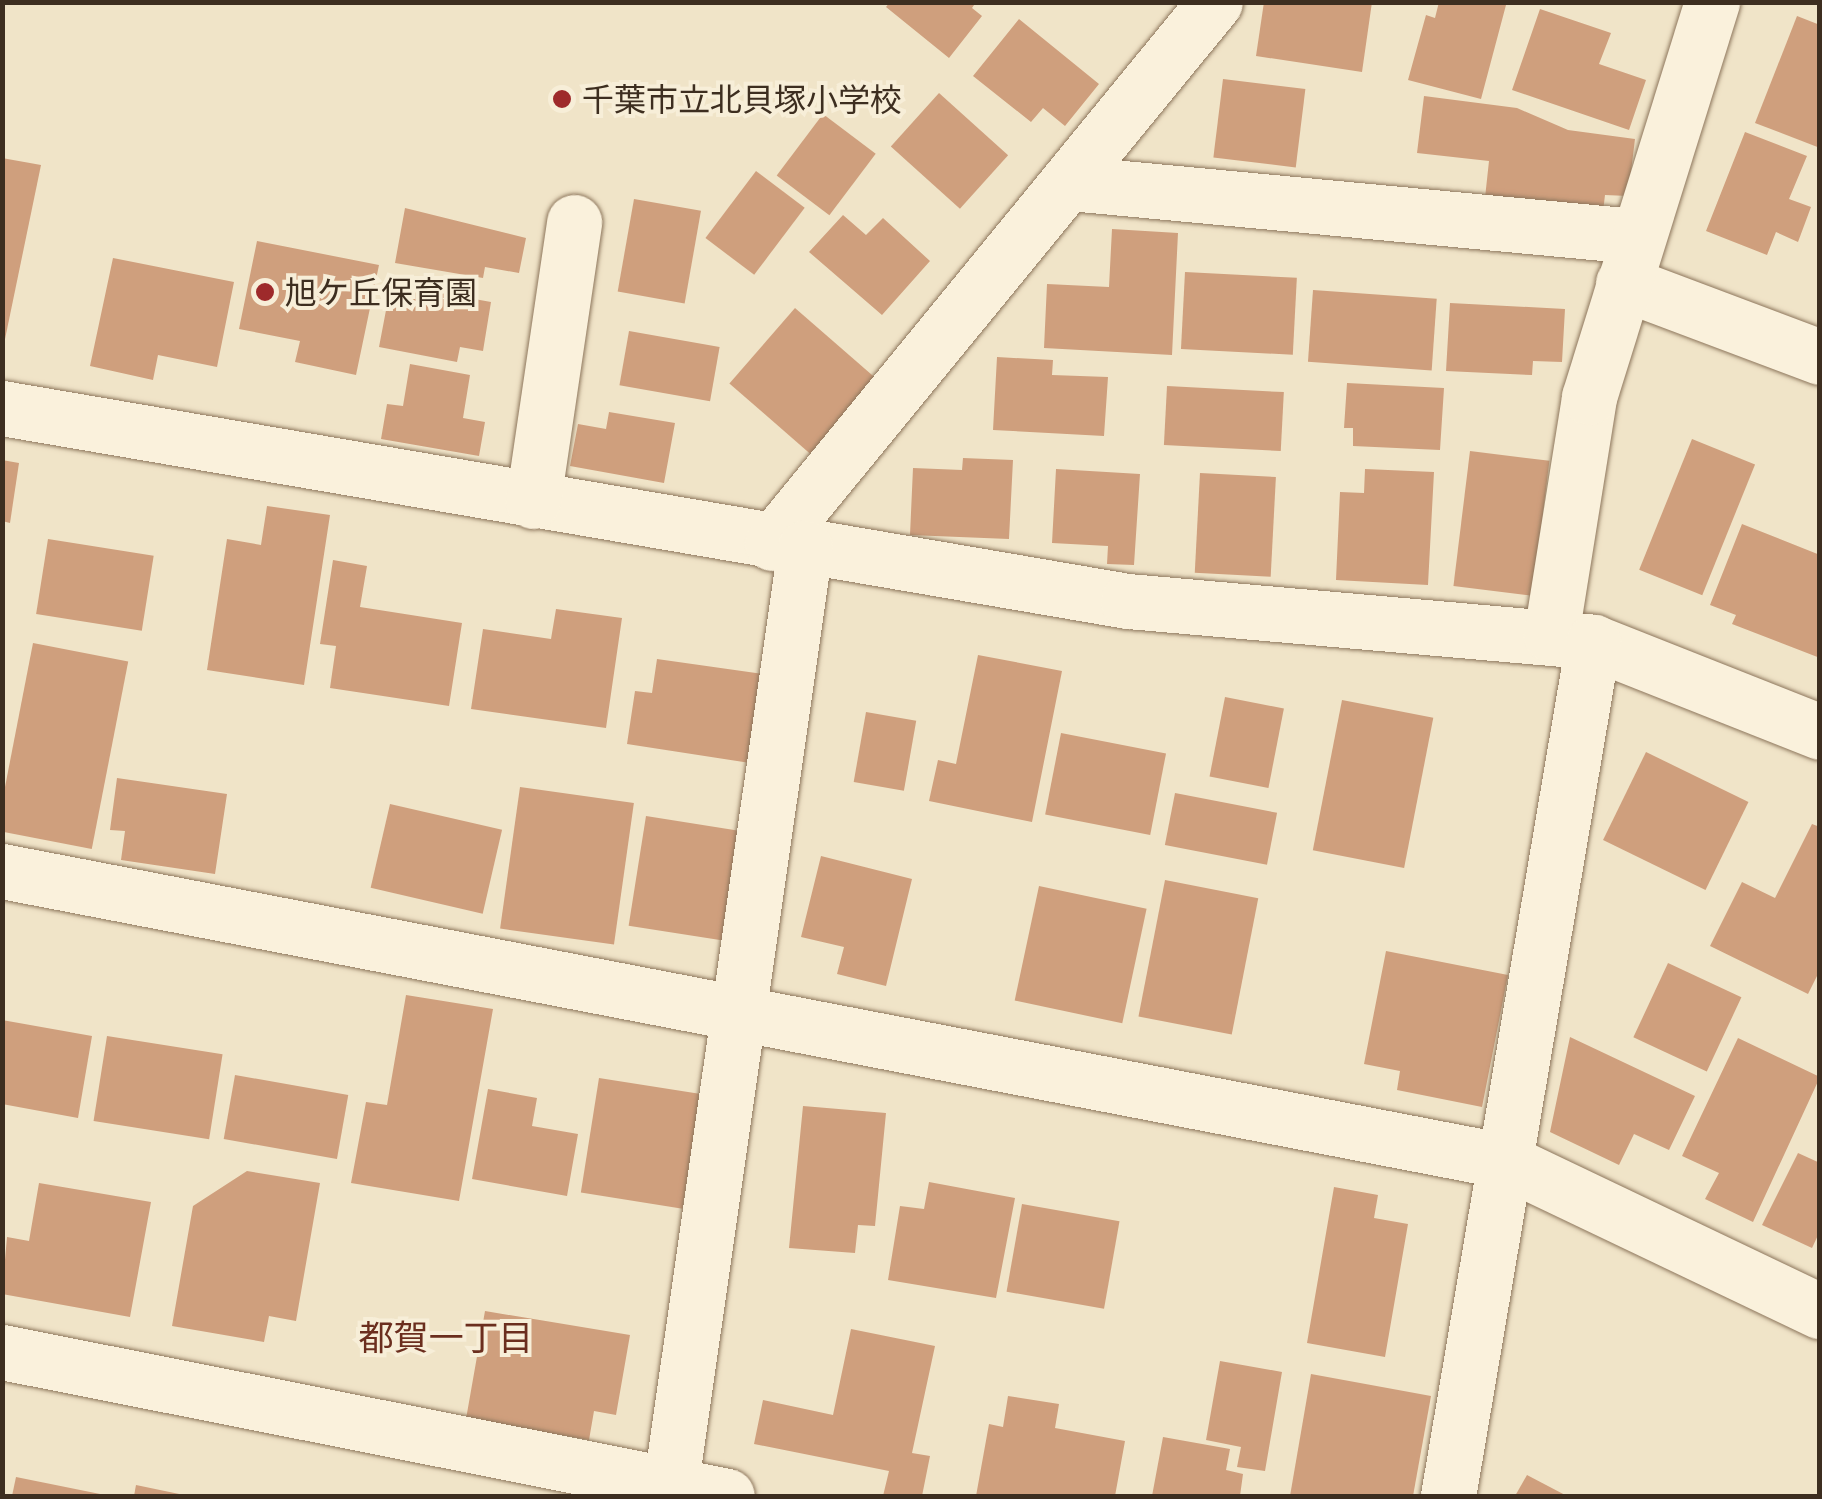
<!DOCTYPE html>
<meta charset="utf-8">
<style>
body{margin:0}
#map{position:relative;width:1822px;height:1499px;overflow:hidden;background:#f0e4c8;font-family:"PT Serif","Noto Sans JP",serif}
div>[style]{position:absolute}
.building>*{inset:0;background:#cf9f7d;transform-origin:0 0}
.roads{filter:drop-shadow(0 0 2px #8d765c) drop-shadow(0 0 2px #8d765c)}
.minor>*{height:55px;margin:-27.5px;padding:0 27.5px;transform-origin:27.5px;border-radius:27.5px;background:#faf1dc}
.dots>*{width:28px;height:28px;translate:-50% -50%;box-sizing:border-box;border:5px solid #f7eed8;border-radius:50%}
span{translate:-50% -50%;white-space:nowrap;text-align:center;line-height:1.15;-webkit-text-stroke:8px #f7eed8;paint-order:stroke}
.poi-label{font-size:32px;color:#3d2e20}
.left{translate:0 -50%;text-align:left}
.neighbourhood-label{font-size:35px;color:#6b2e1e}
.frame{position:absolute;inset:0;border:5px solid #3d2e20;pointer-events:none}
</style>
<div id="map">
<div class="building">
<i style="clip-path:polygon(890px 2px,976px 2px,972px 8px,982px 16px,949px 58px,886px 7px)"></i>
<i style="clip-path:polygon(1264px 2px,1372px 2px,1362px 72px,1256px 56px)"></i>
<i style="clip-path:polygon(1439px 2px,1506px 5px,1481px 99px,1408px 80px,1426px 15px,1435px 18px)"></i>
<i style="clip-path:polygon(1540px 9px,1611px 33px,1599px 64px,1646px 80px,1629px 130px,1512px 90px)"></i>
<i style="clip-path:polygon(1797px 16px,1820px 25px,1820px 148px,1755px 123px)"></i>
<i style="clip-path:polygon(1019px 19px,1099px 84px,1065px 126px,1043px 108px,1031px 122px,973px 76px)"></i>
<i style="left:1223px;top:79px;width:83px;height:79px;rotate:7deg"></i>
<i style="left:939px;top:93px;width:93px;height:72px;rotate:42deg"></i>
<i style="clip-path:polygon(1424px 96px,1517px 108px,1568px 130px,1635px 139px,1628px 196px,1605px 195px,1602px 220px,1484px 207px,1489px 161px,1417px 153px)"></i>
<i style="left:823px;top:114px;width:66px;height:77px;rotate:37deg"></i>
<i style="clip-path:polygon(1745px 132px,1807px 156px,1789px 199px,1811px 207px,1798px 242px,1776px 232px,1767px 255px,1706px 231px)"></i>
<i style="clip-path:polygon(2px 158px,41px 165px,4px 344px,2px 344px)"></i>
<i style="left:756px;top:171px;width:61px;height:84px;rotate:37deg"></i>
<i style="left:634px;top:199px;width:68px;height:94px;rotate:10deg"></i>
<i style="clip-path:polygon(405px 208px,526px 238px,519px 273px,485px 267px,483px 278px,395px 263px)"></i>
<i style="clip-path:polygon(843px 215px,866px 235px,883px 218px,930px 261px,882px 315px,809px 252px)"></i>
<i style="clip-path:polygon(1112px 229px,1178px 233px,1172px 355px,1044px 348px,1047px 284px,1109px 287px)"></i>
<i style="clip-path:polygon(257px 241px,379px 265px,356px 375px,295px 362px,300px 341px,239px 329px)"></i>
<i style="clip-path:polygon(113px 258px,234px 282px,217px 367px,158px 355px,153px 380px,90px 366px)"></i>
<i style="left:1185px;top:272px;width:112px;height:77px;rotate:3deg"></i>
<i style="clip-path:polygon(391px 284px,491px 302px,483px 351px,460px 347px,457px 362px,379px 347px)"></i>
<i style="left:1313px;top:290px;width:124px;height:72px;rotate:4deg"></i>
<i style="clip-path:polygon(1450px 303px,1565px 309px,1562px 362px,1533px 361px,1532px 375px,1446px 371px)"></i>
<i style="left:795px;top:308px;width:107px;height:100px;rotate:41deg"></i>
<i style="left:629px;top:331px;width:92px;height:55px;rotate:10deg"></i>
<i style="clip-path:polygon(997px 357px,1053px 360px,1052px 375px,1108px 377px,1104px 436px,993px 430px)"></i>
<i style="clip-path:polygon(410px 364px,470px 375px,463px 418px,485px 422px,479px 456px,381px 439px,387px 404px,403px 406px)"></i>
<i style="clip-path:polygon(1347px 383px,1444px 388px,1440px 450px,1353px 446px,1353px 428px,1344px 428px)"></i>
<i style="left:1167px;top:386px;width:117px;height:59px;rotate:3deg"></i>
<i style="clip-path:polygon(609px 412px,675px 423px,664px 483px,570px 466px,578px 424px,606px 429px)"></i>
<i style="left:1692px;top:439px;width:68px;height:141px;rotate:22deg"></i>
<i style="left:1470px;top:451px;width:80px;height:136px;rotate:7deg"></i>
<i style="clip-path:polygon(963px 458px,1013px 460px,1009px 539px,910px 535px,913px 468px,962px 470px)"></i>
<i style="clip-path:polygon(2px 460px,19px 463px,10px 523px,2px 521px)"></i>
<i style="clip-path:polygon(1056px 469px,1140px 474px,1134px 565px,1107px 564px,1108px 546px,1052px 543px)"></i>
<i style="clip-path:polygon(1365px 469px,1434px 472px,1428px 585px,1336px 580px,1340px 492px,1364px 493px)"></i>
<i style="left:1200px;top:473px;width:76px;height:100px;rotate:3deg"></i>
<i style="clip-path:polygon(267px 506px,330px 515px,304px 685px,207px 670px,227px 539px,261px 545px)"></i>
<i style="clip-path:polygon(1742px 524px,1820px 555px,1820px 658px,1732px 624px,1736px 615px,1710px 605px)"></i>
<i style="left:48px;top:539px;width:107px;height:76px;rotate:9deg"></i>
<i style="clip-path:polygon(333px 560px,367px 566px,360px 607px,462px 623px,449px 706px,330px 688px,336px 646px,320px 644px)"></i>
<i style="clip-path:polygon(556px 609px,622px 618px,606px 728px,471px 709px,483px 629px,551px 639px)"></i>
<i style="left:33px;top:643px;width:97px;height:191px;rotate:11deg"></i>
<i style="clip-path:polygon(978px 655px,1062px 671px,1032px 822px,929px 801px,938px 760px,956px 764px)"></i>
<i style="clip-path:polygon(657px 659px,763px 674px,750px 763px,627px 744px,635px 691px,652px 693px)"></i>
<i style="left:1225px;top:697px;width:60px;height:81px;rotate:11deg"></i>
<i style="left:1342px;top:700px;width:93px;height:153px;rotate:11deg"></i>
<i style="left:866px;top:712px;width:51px;height:71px;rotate:10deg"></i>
<i style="left:1061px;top:733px;width:107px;height:83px;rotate:11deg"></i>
<i style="left:1646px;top:752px;width:114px;height:98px;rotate:26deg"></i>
<i style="clip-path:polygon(117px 778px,227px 794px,215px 874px,121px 860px,125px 831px,110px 830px)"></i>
<i style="left:520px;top:787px;width:115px;height:143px;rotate:8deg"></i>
<i style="left:1175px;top:793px;width:104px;height:53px;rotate:11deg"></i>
<i style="left:390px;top:804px;width:115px;height:86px;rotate:13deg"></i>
<i style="left:646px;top:816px;width:94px;height:111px;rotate:9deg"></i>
<i style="clip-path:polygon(1812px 824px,1820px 827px,1820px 970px,1808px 994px,1710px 946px,1742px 882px,1775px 898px)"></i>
<i style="clip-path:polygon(821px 856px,912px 879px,886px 986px,837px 974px,844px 947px,801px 937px)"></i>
<i style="left:1165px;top:880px;width:95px;height:139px;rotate:11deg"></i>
<i style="left:1039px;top:886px;width:110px;height:117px;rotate:12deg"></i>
<i style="clip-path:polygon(1386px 951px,1508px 975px,1482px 1107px,1397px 1090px,1400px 1071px,1364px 1064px)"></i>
<i style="left:1668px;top:963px;width:81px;height:82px;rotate:25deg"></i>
<i style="clip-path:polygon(406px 995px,493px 1009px,459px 1201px,351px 1183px,366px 1102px,387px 1105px)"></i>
<i style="clip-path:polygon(2px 1020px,92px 1036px,78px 1118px,2px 1104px)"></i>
<i style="left:107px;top:1036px;width:117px;height:86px;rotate:9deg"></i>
<i style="clip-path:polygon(1570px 1037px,1695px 1096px,1669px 1150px,1634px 1134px,1619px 1165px,1550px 1132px)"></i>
<i style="clip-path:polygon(1738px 1038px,1820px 1077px,1753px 1222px,1705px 1199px,1719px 1173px,1682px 1156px)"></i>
<i style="left:235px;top:1075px;width:115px;height:65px;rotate:10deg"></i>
<i style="left:599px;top:1078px;width:103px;height:116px;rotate:9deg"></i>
<i style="clip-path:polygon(488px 1089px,537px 1098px,532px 1126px,578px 1134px,567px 1196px,472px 1179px)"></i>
<i style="clip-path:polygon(803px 1106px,886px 1113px,875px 1226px,858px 1225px,855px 1253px,789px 1248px)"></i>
<i style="clip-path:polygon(1798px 1153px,1820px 1163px,1820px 1231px,1812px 1248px,1762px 1225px)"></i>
<i style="clip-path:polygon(247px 1171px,320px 1183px,296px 1321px,269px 1316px,264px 1342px,172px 1326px,193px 1206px)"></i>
<i style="clip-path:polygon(929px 1182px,1015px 1198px,996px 1298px,888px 1280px,900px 1206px,924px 1209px)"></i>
<i style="clip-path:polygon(39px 1183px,151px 1202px,130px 1317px,2px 1294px,7px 1237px,29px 1241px)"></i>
<i style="clip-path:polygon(1334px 1187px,1378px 1195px,1374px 1218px,1408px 1224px,1385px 1357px,1307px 1343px)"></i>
<i style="left:1022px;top:1204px;width:99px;height:89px;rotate:10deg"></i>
<i style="clip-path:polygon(485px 1311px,630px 1335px,616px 1415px,594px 1411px,589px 1440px,466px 1419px)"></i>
<i style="clip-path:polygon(851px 1329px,935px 1346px,912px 1453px,930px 1456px,922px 1496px,883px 1496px,889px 1471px,754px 1444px,763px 1400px,833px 1415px)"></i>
<i style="clip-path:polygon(1220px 1361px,1282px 1372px,1265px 1471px,1237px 1467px,1241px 1447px,1206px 1440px)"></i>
<i style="clip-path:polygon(1311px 1374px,1431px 1396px,1413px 1496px,1290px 1496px)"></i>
<i style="clip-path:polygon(1008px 1396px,1059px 1404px,1055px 1428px,1125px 1441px,1115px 1496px,976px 1496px,989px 1424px,1003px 1427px)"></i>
<i style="clip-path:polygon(1163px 1437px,1230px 1449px,1226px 1470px,1243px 1474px,1240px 1496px,1152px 1496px)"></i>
<i style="clip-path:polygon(1527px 1475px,1567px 1496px,1515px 1496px)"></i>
<i style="clip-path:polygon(16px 1477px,105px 1495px,104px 1496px,12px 1496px)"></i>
<i style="clip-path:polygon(136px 1485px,184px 1495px,184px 1496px,134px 1496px)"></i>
</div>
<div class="roads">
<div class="minor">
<i style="left:1070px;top:183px;width:567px;rotate:5.36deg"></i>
<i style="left:1623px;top:283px;width:210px;rotate:20.6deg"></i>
<i style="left:2px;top:408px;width:1142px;rotate:9.73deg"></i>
<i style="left:1128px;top:601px;width:467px;rotate:5deg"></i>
<i style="left:1593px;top:642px;width:244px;rotate:21.6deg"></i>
<i style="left:533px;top:501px;width:282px;rotate:-81.6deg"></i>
<i style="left:772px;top:543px;width:699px;rotate:-50.69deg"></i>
<i style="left:1551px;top:635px;width:241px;rotate:-80.9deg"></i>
<i style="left:1589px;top:397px;width:414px;rotate:-72.7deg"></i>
<i style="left:2px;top:871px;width:1531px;rotate:10.92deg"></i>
<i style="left:1505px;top:1161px;width:349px;rotate:25.5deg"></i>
<i style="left:2px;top:1352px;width:739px;rotate:11.23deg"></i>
<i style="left:669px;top:1496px;width:958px;rotate:-81.84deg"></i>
<i style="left:1448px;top:1496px;width:866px;rotate:-80.36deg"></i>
</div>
</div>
<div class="dots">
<i style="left:562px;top:99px;background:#9e2a2b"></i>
<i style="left:265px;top:292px;background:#9e2a2b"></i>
</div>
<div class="poi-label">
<span class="left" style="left:582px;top:99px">千葉市立北貝塚小学校</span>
<span class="left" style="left:285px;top:292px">旭ケ丘保育園</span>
</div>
<div class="neighbourhood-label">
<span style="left:446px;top:1337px">都賀一丁目</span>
</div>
<div class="frame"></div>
</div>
